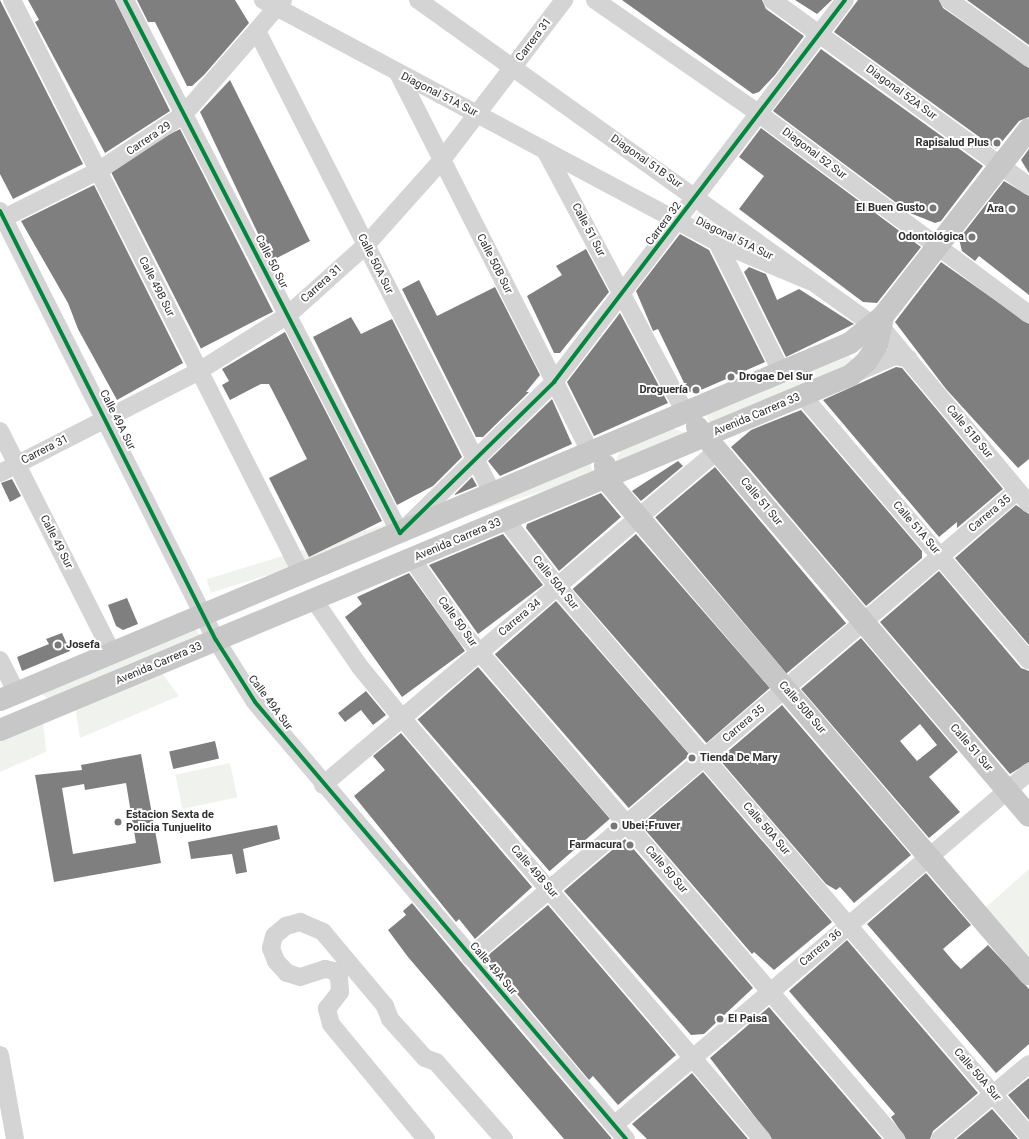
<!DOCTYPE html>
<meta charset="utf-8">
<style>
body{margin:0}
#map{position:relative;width:1029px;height:1139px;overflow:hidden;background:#fff;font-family:Roboto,sans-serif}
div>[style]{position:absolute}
.green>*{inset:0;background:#f0f3ed;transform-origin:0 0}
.building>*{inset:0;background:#7f7f7f;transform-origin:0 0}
.minor>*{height:18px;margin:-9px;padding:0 9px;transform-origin:9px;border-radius:9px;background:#d4d4d4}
.major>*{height:22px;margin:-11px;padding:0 11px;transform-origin:11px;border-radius:11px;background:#c7c7c7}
.cycleway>*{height:4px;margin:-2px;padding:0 2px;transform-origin:2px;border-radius:2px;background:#00873e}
.dots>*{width:11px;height:11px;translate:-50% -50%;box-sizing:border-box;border:2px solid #fff;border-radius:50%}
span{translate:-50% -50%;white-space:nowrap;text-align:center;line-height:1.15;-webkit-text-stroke:4px #fff;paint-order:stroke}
.street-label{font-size:11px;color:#2f2f2f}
.poi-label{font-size:11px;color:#2f2f2f;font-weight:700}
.right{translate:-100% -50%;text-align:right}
.left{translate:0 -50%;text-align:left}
</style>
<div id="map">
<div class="green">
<i style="clip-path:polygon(701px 207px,792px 274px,690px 223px)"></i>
<i style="clip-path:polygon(849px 355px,855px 363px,711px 426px,706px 414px)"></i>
<i style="clip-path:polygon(672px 428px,689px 434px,613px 467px,620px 451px)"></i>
<i style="left:590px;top:462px;width:14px;height:401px;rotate:73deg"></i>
<i style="clip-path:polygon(194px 624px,201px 638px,50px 700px,37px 691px)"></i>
<i style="clip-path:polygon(160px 671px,179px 696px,80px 738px,75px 707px)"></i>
<i style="clip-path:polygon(43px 720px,46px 752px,0 772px,0 739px)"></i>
<i style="left:230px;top:763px;width:35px;height:56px;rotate:78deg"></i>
<i style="clip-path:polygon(1029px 869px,1029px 960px,985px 908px)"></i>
</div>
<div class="building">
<i style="clip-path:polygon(0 0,83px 164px,13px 199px,0 174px)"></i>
<i style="clip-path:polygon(28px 0,115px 0,170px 111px,105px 153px,35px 22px,39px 20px)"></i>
<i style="clip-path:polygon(137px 0,235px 0,249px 23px,204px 75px,192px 86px,187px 86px,155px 22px,148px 22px)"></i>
<i style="clip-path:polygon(622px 0,762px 0,766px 9px,804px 36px,775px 75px,759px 92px,753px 94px)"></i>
<i style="clip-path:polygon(795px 0,832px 0,817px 14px)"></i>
<i style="clip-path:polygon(858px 0,939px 0,943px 8px,1029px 68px,1029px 117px,1019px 121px,996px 149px,834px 32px)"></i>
<i style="clip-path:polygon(967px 0,1029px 0,1029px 45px)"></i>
<i style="clip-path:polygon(821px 49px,983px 166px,941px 221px,935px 223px,910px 213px,773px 111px)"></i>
<i style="clip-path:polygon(230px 80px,310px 241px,271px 261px,200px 112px)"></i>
<i style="clip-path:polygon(761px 128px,921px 247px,877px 303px,863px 302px,739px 209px,764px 176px,739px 157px)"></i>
<i style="left:180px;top:129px;width:205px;height:81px;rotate:63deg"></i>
<i style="clip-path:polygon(1029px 149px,1029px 173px,1021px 160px)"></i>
<i style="clip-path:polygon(1004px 181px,1029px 196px,1029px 295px,979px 256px,975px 261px,962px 251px,959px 239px)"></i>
<i style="clip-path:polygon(94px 185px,183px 363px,117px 400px,78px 329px,68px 303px,21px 221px)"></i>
<i style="clip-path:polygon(680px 234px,709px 250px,765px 362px,694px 393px,688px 391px,658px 329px,653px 331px,636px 291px)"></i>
<i style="clip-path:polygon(586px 249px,609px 292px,560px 353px,554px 353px,527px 296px,562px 275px,556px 266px)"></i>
<i style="clip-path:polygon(941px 262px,1029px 324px,1029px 459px,1018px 468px,946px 389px,895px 322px)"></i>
<i style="clip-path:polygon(749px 267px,766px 274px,777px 300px,799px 289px,854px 324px,786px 357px,744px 272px)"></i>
<i style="clip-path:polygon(419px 280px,437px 316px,495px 287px,540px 375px,526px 392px,529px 392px,483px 437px,476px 437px,402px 289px)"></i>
<i style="clip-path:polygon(620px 313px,668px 403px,594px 436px,567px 382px)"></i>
<i style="clip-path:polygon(351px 317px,361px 334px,392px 319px,462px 457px,433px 486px,397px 505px,313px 337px)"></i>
<i style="clip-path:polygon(285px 332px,382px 521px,309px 557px,269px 478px,307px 459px,288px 421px,269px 384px,261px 384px,230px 400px,222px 385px,229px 381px,222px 369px)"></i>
<i style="clip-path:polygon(896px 367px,902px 368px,1003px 489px,957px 528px,957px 522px,939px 537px,823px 400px)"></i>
<i style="clip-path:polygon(552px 399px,572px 444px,500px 476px,488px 461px)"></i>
<i style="clip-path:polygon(801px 410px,922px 551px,922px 558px,866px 606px,731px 447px,751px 430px)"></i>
<i style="clip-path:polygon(678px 461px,683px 466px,641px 501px,632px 491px)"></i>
<i style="left:715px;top:467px;width:204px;height:78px;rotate:50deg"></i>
<i style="clip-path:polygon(472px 477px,477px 486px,455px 495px,455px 494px)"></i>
<i style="clip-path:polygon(12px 479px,21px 496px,10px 502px,1px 483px)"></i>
<i style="clip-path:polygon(601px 493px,621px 517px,559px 571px,526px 528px,527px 524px)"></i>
<i style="clip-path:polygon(1016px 505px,1029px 514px,1029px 645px,955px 558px)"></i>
<i style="clip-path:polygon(503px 534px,543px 585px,478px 634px,429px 565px)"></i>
<i style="left:636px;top:534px;width:204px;height:84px;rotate:49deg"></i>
<i style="clip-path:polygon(939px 571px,1021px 668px,1029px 671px,1029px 762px,1010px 774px,880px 622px)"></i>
<i style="clip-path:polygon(409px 573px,465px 651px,402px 697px,345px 617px,362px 604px,357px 597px)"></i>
<i style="clip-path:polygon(127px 598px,138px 624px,123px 630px,116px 626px,108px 605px)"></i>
<i style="left:556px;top:601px;width:204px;height:81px;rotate:49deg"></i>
<i style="clip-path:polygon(62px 633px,70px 651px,22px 671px,17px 657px,49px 644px,46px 639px)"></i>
<i style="clip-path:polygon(evenodd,861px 638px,958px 752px,929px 777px,960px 812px,929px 838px,801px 689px,861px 638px,920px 724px,937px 745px,917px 761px,900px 741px,920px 724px)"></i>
<i style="left:478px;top:667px;width:201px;height:80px;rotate:49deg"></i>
<i style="clip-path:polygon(366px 691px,386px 715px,373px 725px,361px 710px,345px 722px,338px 713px)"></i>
<i style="clip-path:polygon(782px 705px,911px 855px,854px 903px,840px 887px,836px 890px,826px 884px,719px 759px)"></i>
<i style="clip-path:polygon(401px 733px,532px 887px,475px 939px,459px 919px,456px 922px,354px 796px,385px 770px,373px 756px)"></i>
<i style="left:215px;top:741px;width:18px;height:47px;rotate:77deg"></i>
<i style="clip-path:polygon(evenodd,141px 754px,161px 863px,54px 882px,35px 775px,82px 770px,81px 765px,141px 754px,126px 783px,136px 843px,73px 854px,62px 788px,84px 784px,85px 790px,126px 783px)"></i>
<i style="clip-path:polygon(703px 772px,832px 922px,774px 970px,754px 952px,752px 954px,641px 825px)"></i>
<i style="clip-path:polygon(277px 825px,280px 839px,243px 849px,247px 872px,236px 874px,232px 854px,191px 859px,188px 842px)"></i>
<i style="clip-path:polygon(625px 839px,753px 988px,704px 1034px,691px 1035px,564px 891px)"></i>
<i style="clip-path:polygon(926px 873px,971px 925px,943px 949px,954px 962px,961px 969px,988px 945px,1029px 989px,1029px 1044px,996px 1073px,867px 924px)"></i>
<i style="clip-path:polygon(412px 903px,462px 963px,612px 1139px,564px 1139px,408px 957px,388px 930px,406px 915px,403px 911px)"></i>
<i style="clip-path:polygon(548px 905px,676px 1055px,618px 1105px,593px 1076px,589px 1080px,486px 957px)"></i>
<i style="clip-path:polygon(847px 940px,978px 1093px,933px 1131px,930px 1139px,906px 1139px,891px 1117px,895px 1114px,789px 991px)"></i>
<i style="clip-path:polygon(769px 1007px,882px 1139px,772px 1139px,710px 1058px)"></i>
<i style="clip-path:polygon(692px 1073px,748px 1139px,647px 1139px,632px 1124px)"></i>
<i style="clip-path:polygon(1029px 1078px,1029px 1120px,1008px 1095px)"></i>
<i style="clip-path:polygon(992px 1109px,1018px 1139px,956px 1139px)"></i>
</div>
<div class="minor">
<i style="left:12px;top:0;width:643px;rotate:63.2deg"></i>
<i style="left:125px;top:0;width:600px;rotate:62.71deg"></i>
<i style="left:400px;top:533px;width:216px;rotate:-44.4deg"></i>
<i style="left:554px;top:382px;width:480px;rotate:-52.7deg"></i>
<i style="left:263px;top:0;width:514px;rotate:28.06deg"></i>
<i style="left:717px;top:242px;width:101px;rotate:22.8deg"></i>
<i style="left:418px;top:0;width:559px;rotate:35.54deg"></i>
<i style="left:595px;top:0;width:198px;rotate:34.7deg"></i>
<i style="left:758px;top:113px;width:337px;rotate:36.6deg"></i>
<i style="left:772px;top:0;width:317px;rotate:35.9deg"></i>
<i style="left:949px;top:0;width:99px;rotate:35.9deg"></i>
<i style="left:258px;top:33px;width:517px;rotate:62.99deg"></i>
<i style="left:399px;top:75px;width:424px;rotate:63.1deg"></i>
<i style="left:546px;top:152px;width:297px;rotate:61.9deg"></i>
<i style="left:0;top:211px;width:480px;rotate:63.3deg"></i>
<i style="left:216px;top:640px;width:73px;rotate:57.8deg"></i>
<i style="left:255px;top:702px;width:573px;rotate:49.67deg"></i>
<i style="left:0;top:220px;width:110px;rotate:-26.6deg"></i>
<i style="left:98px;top:171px;width:103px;rotate:-33.5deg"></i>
<i style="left:184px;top:114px;width:151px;rotate:-49deg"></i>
<i style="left:717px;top:242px;width:146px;rotate:63.6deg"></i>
<i style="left:882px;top:328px;width:229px;rotate:50.1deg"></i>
<i style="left:856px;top:373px;width:43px;rotate:-23.6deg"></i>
<i style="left:895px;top:356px;width:14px;rotate:12deg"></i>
<i style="left:803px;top:396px;width:348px;rotate:49.5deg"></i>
<i style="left:0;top:431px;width:249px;rotate:63.2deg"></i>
<i style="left:0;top:473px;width:224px;rotate:-27.1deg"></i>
<i style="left:199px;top:371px;width:105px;rotate:-32.2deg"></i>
<i style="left:288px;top:315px;width:105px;rotate:-41.9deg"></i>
<i style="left:366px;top:245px;width:113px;rotate:-48.2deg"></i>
<i style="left:441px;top:161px;width:203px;rotate:-52.6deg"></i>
<i style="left:506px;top:520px;width:83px;rotate:52.3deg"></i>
<i style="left:557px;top:586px;width:725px;rotate:49.36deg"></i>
<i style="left:412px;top:559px;width:91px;rotate:55.3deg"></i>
<i style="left:464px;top:634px;width:665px;rotate:49.45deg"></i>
<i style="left:314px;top:600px;width:81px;rotate:55.5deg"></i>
<i style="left:360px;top:667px;width:66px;rotate:50.5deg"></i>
<i style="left:402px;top:718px;width:554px;rotate:49.47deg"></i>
<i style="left:0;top:660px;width:37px;rotate:63deg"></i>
<i style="left:323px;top:785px;width:517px;rotate:-40.29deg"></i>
<i style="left:470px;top:957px;width:719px;rotate:-40.43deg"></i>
<i style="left:0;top:1055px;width:85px;rotate:79.9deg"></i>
<i style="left:614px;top:1125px;width:545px;rotate:-40.38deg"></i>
<i style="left:426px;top:1139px;width:149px;rotate:-129.6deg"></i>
<i style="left:331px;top:1024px;width:16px;rotate:-105deg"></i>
<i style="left:327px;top:1009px;width:21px;rotate:-53deg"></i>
<i style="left:340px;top:992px;width:15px;rotate:-94deg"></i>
<i style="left:339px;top:977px;width:8px;rotate:-130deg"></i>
<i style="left:334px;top:971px;width:9px;rotate:-167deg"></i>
<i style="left:325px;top:969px;width:26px;rotate:162deg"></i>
<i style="left:300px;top:977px;width:14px;rotate:-163deg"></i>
<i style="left:287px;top:973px;width:16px;rotate:-133deg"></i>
<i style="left:276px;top:961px;width:14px;rotate:-111deg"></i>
<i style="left:271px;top:948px;width:12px;rotate:-76deg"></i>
<i style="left:274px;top:936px;width:16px;rotate:-40deg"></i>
<i style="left:286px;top:926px;width:15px;rotate:-16deg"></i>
<i style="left:300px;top:922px;width:25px;rotate:23deg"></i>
<i style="left:323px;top:932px;width:97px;rotate:50deg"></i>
<i style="left:385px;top:1006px;width:14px;rotate:69deg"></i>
<i style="left:390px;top:1019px;width:52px;rotate:48.1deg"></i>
<i style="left:425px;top:1058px;width:12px;rotate:20deg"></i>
<i style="left:436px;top:1062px;width:103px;rotate:48.6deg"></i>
<i style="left:940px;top:1139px;width:116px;rotate:-40.1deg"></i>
</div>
<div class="major">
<i style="left:697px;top:427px;width:511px;rotate:49.52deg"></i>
<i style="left:605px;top:465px;width:13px;rotate:86deg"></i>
<i style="left:606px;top:478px;width:7px;rotate:56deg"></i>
<i style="left:610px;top:484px;width:645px;rotate:49.47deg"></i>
<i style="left:0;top:700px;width:922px;rotate:-22.78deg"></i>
<i style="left:850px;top:343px;width:43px;rotate:-39.3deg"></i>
<i style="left:883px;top:316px;width:237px;rotate:-52deg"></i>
<i style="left:0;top:730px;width:922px;rotate:-22.64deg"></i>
<i style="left:851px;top:375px;width:20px;rotate:-41deg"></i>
<i style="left:866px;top:362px;width:20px;rotate:-57deg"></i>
<i style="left:877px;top:345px;width:30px;rotate:-78deg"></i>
</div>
<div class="cycleway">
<i style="left:125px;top:0;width:600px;rotate:62.71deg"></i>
<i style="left:400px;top:533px;width:216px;rotate:-44.4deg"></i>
<i style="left:554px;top:382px;width:480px;rotate:-52.7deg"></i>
<i style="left:0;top:211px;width:480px;rotate:63.3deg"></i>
<i style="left:216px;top:640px;width:73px;rotate:57.8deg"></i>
<i style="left:255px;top:702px;width:573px;rotate:49.67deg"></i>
</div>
<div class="dots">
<i style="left:997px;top:143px;background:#787878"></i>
<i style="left:933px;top:208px;background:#787878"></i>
<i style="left:1012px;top:209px;background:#787878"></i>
<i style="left:972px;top:237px;background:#787878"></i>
<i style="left:731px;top:377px;background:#787878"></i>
<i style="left:696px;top:390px;background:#787878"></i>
<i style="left:58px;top:645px;background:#787878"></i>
<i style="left:692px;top:758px;background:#787878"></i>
<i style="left:118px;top:822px;background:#787878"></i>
<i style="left:614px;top:826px;background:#787878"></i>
<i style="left:630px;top:845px;background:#787878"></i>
<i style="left:720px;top:1019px;background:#787878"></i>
</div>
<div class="street-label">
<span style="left:534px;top:40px;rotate:-53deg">Carrera 31</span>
<span style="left:901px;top:93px;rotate:36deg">Diagonal 52A Sur</span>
<span style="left:439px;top:95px;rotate:27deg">Diagonal 51A Sur</span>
<span style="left:149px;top:139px;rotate:-34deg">Carrera 29</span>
<span style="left:814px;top:154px;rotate:37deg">Diagonal 52 Sur</span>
<span style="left:646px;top:162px;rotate:35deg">Diagonal 51B Sur</span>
<span style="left:664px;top:224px;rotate:-53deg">Carrera 32</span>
<span style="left:588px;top:230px;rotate:62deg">Calle 51 Sur</span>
<span style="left:734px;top:239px;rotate:26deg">Diagonal 51A Sur</span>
<span style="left:271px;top:262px;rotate:63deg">Calle 50 Sur</span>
<span style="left:375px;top:264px;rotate:63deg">Calle 50A Sur</span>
<span style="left:494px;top:264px;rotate:63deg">Calle 50B Sur</span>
<span style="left:322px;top:284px;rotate:-42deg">Carrera 31</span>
<span style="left:156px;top:287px;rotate:63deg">Calle 49B Sur</span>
<span style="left:757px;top:415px;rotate:-23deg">Avenida Carrera 33</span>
<span style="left:117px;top:420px;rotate:63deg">Calle 49A Sur</span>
<span style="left:969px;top:432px;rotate:50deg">Calle 51B Sur</span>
<span style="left:45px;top:450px;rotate:-27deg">Carrera 31</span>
<span style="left:761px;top:502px;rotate:50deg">Calle 51 Sur</span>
<span style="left:990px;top:514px;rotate:-40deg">Carrera 35</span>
<span style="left:916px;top:528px;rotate:49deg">Calle 51A Sur</span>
<span style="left:458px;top:540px;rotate:-23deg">Avenida Carrera 33</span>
<span style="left:56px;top:542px;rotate:63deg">Calle 49 Sur</span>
<span style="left:555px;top:583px;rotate:51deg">Calle 50A Sur</span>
<span style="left:520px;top:618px;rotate:-40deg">Carrera 34</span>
<span style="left:457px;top:622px;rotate:54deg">Calle 50 Sur</span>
<span style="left:159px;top:664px;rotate:-23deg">Avenida Carrera 33</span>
<span style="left:270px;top:703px;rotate:53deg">Calle 49A Sur</span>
<span style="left:802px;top:708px;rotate:49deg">Calle 50B Sur</span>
<span style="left:744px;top:724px;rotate:-40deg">Carrera 35</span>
<span style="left:971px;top:748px;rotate:49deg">Calle 51 Sur</span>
<span style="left:766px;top:829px;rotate:49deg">Calle 50A Sur</span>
<span style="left:666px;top:870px;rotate:49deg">Calle 50 Sur</span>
<span style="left:534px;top:872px;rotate:49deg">Calle 49B Sur</span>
<span style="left:821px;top:948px;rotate:-40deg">Carrera 36</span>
<span style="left:493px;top:969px;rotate:49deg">Calle 49A Sur</span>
<span style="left:977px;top:1075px;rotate:49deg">Calle 50A Sur</span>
</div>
<div class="poi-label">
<span class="right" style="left:989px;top:143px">Rapisalud Plus</span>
<span class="right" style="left:925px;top:208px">El Buen Gusto</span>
<span class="right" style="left:1004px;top:209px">Ara</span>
<span class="right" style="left:964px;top:237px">Odontológica</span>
<span class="left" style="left:739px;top:377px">Drogae Del Sur</span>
<span class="right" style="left:688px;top:390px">Droguería</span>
<span class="left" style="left:66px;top:645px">Josefa</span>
<span class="left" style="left:700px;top:758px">Tienda De Mary</span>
<span class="left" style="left:126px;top:822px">Estacion Sexta de<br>Policia Tunjuelito</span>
<span class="left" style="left:622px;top:826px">Ubei-Fruver</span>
<span class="right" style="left:622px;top:845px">Farmacura</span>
<span class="left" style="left:728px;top:1019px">El Paisa</span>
</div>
</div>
